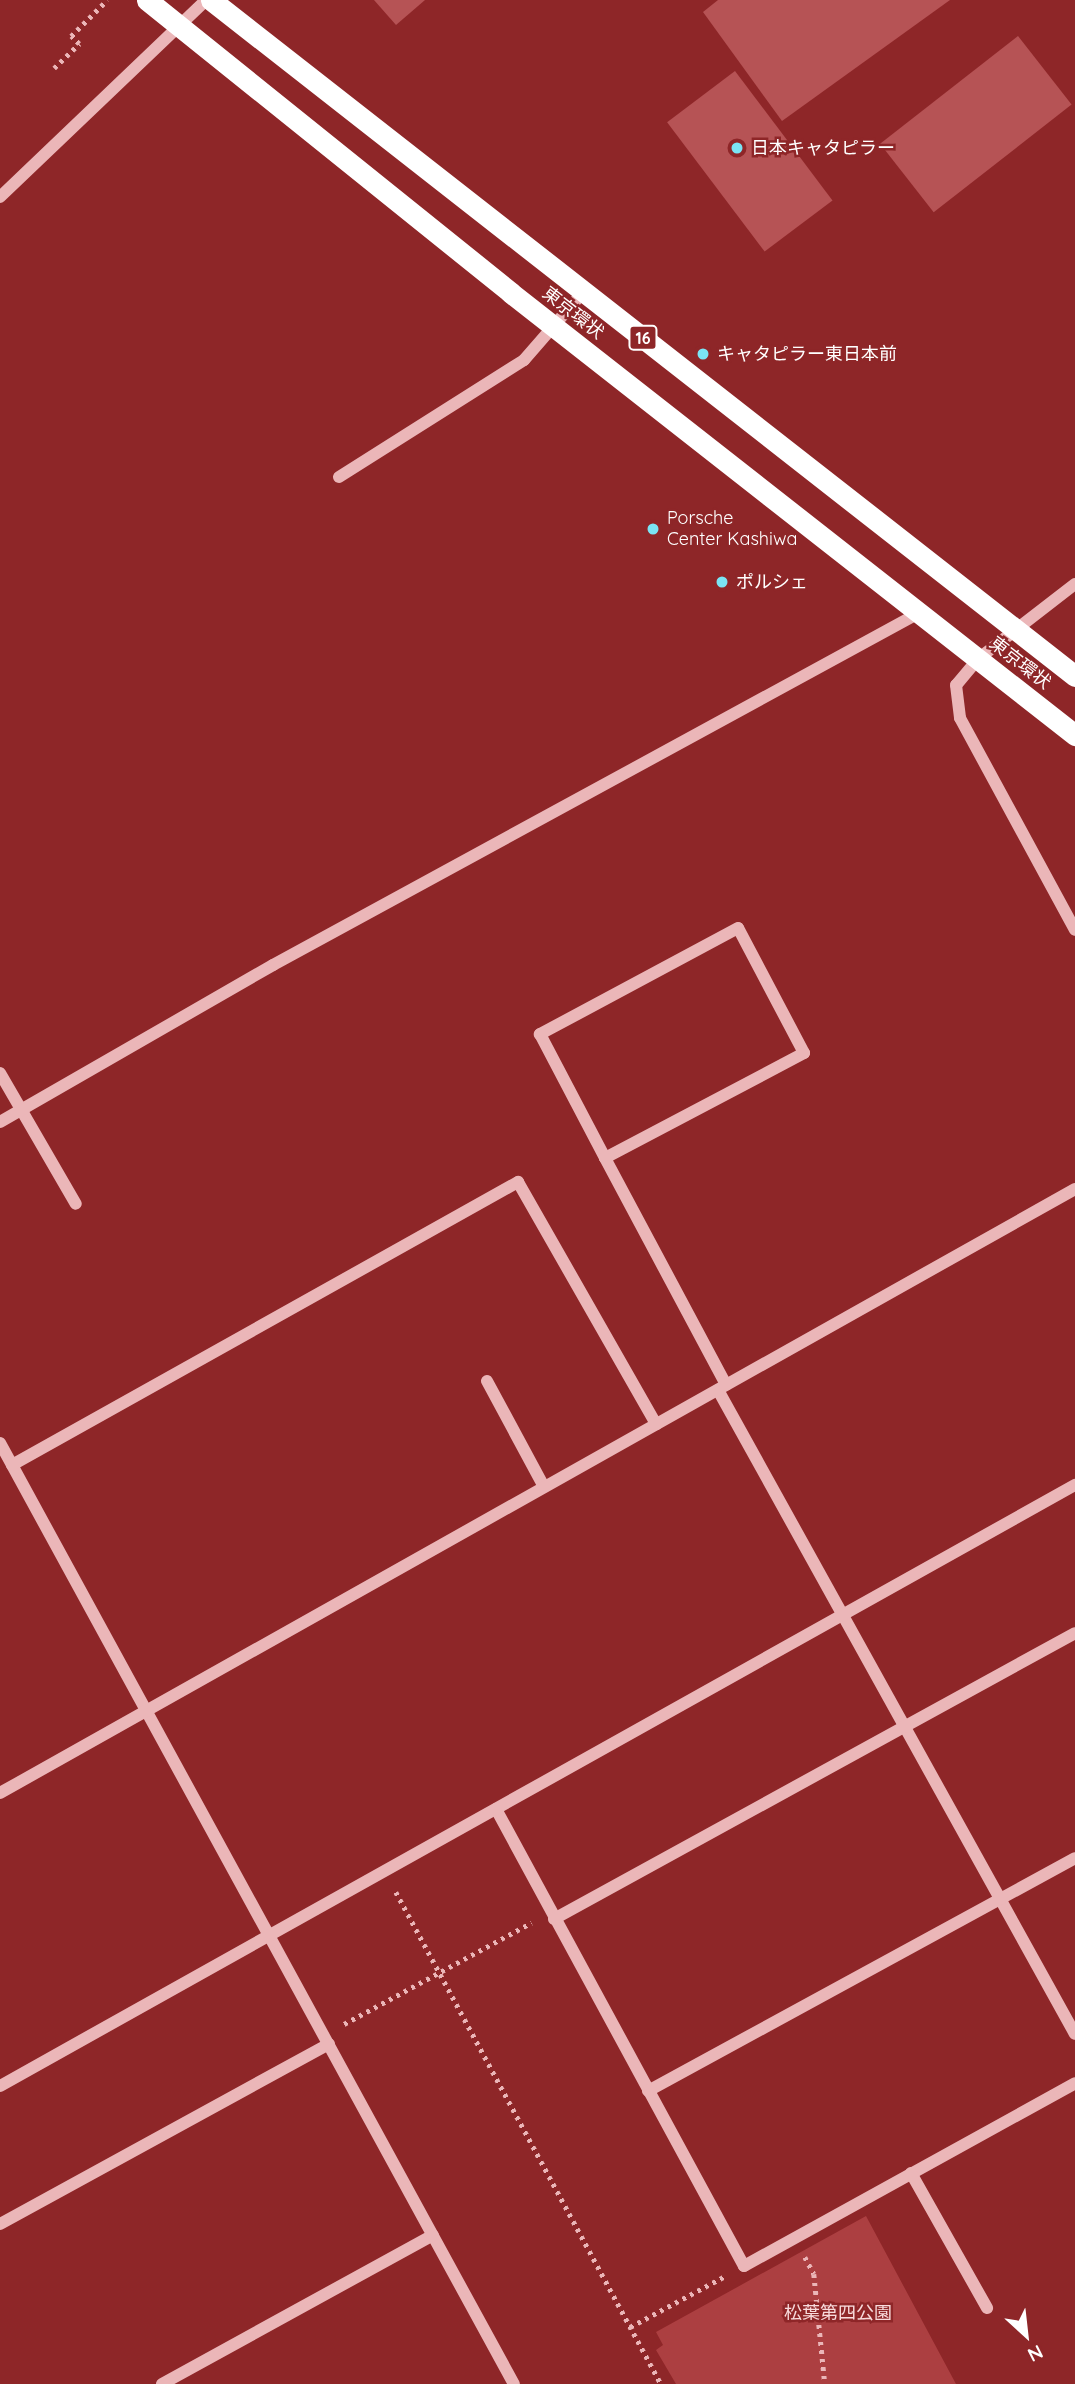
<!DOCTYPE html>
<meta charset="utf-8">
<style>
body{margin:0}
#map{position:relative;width:1075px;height:2384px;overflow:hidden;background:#8e2628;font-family:Quicksand,"Noto Sans JP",sans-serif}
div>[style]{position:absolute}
.green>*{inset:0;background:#ac3f41}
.building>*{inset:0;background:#b65355;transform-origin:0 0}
.path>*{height:4.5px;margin-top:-2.25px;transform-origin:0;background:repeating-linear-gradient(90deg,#ebb6b8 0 3.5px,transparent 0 8.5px)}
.minor>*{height:12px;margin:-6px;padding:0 6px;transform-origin:6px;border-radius:6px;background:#ebb6b8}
.highway>*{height:21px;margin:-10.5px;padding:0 10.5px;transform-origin:10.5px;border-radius:10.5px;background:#fff}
.dots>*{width:19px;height:19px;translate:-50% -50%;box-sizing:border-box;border:4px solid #8e2628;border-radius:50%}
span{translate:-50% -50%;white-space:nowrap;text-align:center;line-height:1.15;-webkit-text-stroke:5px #8e2628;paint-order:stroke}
.shield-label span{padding:2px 5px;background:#8e2628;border:2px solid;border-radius:5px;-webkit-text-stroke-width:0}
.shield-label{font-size:16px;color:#fff;font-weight:700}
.poi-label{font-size:18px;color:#fff}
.left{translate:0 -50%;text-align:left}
.street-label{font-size:18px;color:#fff}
.park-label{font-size:18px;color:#f8dbdc}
.north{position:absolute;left:991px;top:2300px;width:70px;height:70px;-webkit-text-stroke:5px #8e2628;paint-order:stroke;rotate:153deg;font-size:19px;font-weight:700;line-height:28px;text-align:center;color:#fff}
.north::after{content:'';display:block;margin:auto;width:24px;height:32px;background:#fff;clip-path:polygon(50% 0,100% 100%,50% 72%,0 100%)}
</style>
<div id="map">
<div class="green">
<i style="clip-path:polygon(866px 2216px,956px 2384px,676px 2384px,656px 2350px,663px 2345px,656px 2332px)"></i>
</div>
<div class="building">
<i style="clip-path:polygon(374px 0,425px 0,396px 25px)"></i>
<i style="clip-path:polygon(718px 0,950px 0,782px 121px,703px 12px)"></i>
<i style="left:1018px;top:36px;width:87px;height:175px;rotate:52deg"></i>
<i style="left:735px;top:71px;width:162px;height:85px;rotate:53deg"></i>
</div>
<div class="path">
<i style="left:54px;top:68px;width:35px;rotate:-44deg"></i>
<i style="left:79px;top:44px;width:11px;rotate:-135deg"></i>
<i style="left:71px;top:36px;width:51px;rotate:-45deg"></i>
<i style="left:396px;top:1892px;width:559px;rotate:61.69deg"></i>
<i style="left:344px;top:2024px;width:213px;rotate:-28.4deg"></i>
<i style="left:805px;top:2257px;width:19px;rotate:62deg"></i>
<i style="left:814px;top:2274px;width:111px;rotate:84.3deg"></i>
<i style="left:630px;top:2327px;width:108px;rotate:-28.2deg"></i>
</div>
<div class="minor">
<i style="left:0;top:197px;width:285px;rotate:-43.7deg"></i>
<i style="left:339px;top:477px;width:219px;rotate:-32.3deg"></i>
<i style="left:524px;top:360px;width:91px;rotate:-49deg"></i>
<i style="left:1075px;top:584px;width:123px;rotate:142.3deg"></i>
<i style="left:978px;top:659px;width:34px;rotate:130deg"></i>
<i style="left:956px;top:685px;width:33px;rotate:83deg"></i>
<i style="left:960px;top:718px;width:241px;rotate:61.5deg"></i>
<i style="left:0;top:1073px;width:151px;rotate:59.9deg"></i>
<i style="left:0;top:1122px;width:315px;rotate:-29.9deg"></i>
<i style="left:273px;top:965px;width:736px;rotate:-28.59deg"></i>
<i style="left:605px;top:1158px;width:225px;rotate:-27.8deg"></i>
<i style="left:804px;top:1053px;width:141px;rotate:-117.8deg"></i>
<i style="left:738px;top:928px;width:225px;rotate:151.8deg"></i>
<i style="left:540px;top:1034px;width:140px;rotate:62.3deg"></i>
<i style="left:605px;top:1158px;width:257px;rotate:61.9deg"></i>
<i style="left:487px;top:1381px;width:120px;rotate:61.7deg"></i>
<i style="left:718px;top:1390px;width:736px;rotate:61deg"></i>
<i style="left:0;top:1443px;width:1072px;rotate:61.36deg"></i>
<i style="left:12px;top:1465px;width:580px;rotate:-29.22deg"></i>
<i style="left:518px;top:1182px;width:279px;rotate:60.3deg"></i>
<i style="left:0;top:1793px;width:1233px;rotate:-29.33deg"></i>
<i style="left:496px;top:1809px;width:520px;rotate:61.51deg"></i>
<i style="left:744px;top:2266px;width:378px;rotate:-28.9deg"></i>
<i style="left:554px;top:1919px;width:594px;rotate:-28.76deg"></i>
<i style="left:0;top:2086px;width:1232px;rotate:-29.21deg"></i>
<i style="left:648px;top:2091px;width:486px;rotate:-28.6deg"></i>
<i style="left:911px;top:2173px;width:155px;rotate:60.6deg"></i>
<i style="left:0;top:2224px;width:375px;rotate:-28.7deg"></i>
<i style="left:162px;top:2384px;width:309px;rotate:-28.8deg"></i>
</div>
<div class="highway">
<i style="left:147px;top:0;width:467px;rotate:38.8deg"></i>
<i style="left:511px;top:293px;width:717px;rotate:38.09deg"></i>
<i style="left:211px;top:0;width:1097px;rotate:38.04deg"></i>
</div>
<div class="dots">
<i style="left:737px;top:148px;background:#7be4f4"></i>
<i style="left:703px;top:354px;background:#7be4f4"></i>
<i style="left:653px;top:529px;background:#7be4f4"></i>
<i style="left:722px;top:582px;background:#7be4f4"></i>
</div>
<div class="shield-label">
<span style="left:643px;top:338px">16</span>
</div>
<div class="poi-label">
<span class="left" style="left:751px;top:148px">日本キャタピラー</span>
<span class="left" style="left:717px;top:354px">キャタピラー東日本前</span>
<span class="left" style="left:667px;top:529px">Porsche<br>Center Kashiwa</span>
<span class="left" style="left:736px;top:582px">ポルシェ</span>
</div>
<div class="street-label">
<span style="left:573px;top:313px;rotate:38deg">東京環状</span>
<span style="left:1020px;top:663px;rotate:38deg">東京環状</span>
</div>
<div class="park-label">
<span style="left:838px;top:2313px">松葉第四公園</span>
</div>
<div class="north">N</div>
</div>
